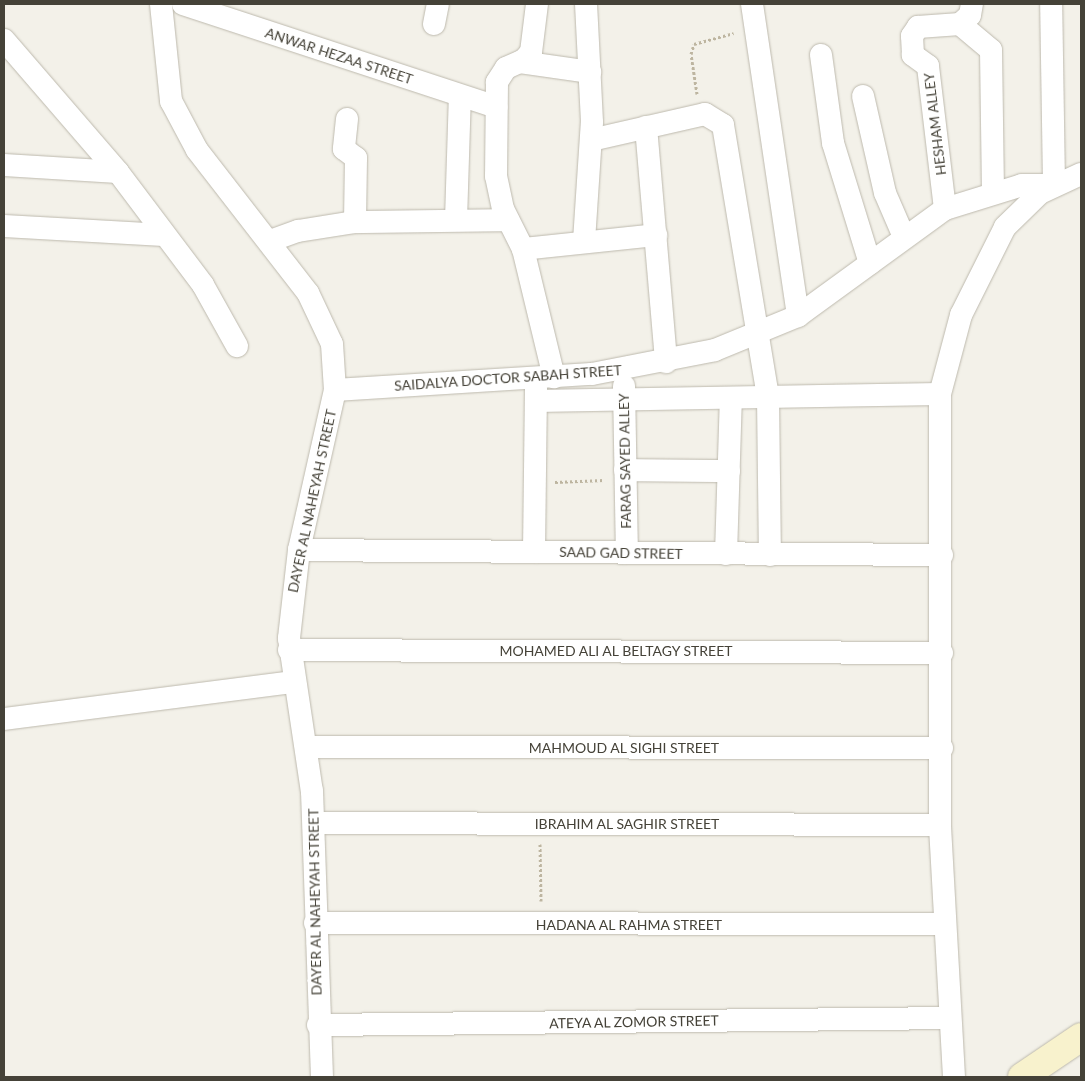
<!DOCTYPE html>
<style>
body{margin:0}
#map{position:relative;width:1085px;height:1081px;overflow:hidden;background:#f3f1e9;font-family:Lato,sans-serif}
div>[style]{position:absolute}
.path>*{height:3px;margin-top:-1.5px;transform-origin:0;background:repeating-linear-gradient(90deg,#bdb5a0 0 2.5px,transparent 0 5px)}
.roads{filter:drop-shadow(0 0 1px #bdb9ad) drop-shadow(0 0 1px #bdb9ad)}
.street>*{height:22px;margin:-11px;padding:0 11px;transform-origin:11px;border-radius:11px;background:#fff}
.secondary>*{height:28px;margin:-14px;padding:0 14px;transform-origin:14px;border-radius:14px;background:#f8f2cd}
span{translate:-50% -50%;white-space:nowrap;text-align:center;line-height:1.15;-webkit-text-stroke:4.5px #fff;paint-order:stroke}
.street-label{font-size:14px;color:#454238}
.frame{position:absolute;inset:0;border:5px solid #454238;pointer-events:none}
</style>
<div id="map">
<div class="path">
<i style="left:697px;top:94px;width:40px;rotate:-98.5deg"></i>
<i style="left:691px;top:54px;width:10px;rotate:-73deg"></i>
<i style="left:694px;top:44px;width:41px;rotate:-15.4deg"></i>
<i style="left:555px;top:482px;width:49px;rotate:-2.3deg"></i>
<i style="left:540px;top:844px;width:57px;rotate:89deg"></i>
</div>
<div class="roads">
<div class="street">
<i style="left:161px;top:4px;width:98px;rotate:84.1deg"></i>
<i style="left:171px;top:101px;width:55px;rotate:62deg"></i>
<i style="left:197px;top:150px;width:181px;rotate:52.2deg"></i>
<i style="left:308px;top:293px;width:56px;rotate:64.8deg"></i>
<i style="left:332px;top:344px;width:46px;rotate:86.3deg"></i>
<i style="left:335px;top:390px;width:164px;rotate:102.7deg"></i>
<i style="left:299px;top:550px;width:89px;rotate:96.5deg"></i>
<i style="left:289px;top:638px;width:155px;rotate:81.5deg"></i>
<i style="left:312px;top:791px;width:286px;rotate:88deg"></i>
<i style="left:183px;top:4px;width:330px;rotate:18.2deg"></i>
<i style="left:537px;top:4px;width:48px;rotate:97.1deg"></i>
<i style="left:531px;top:52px;width:11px;rotate:131deg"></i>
<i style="left:524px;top:60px;width:20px;rotate:156deg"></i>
<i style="left:506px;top:68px;width:17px;rotate:123deg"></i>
<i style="left:497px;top:82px;width:94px;rotate:90.6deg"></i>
<i style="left:496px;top:176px;width:34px;rotate:78deg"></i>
<i style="left:503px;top:209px;width:45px;rotate:63.4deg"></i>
<i style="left:523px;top:249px;width:132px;rotate:76.4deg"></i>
<i style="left:752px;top:4px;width:315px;rotate:81.6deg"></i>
<i style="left:434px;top:24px;width:20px;rotate:-79deg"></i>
<i style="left:960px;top:24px;width:40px;rotate:40deg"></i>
<i style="left:991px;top:50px;width:142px;rotate:89.2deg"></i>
<i style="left:4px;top:40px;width:174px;rotate:49.2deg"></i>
<i style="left:118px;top:172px;width:141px;rotate:53deg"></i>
<i style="left:203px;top:285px;width:70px;rotate:60.9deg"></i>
<i style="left:821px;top:55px;width:89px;rotate:82.2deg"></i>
<i style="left:833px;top:143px;width:126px;rotate:72.9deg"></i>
<i style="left:520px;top:62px;width:71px;rotate:8.1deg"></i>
<i style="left:863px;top:96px;width:99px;rotate:77.2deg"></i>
<i style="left:885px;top:193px;width:48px;rotate:66.6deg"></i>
<i style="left:347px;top:119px;width:30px;rotate:96deg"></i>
<i style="left:344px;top:149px;width:15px;rotate:37deg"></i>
<i style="left:356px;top:158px;width:64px;rotate:90.9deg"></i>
<i style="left:646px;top:127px;width:236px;rotate:85.1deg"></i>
<i style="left:591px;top:140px;width:117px;rotate:-12.8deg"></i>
<i style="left:705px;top:114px;width:21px;rotate:31deg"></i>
<i style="left:723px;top:125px;width:276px;rotate:80.6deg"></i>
<i style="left:768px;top:397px;width:158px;rotate:89.3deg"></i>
<i style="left:4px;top:165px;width:114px;rotate:3.5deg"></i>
<i style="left:945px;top:209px;width:144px;rotate:-96.8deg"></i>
<i style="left:928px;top:66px;width:19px;rotate:-144deg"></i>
<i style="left:913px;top:55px;width:19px;rotate:-93deg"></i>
<i style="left:912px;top:36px;width:11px;rotate:-56deg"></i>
<i style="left:918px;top:27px;width:42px;rotate:-4.1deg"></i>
<i style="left:960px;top:24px;width:13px;rotate:-42deg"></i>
<i style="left:970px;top:15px;width:11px;rotate:-80deg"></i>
<i style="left:456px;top:220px;width:124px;rotate:-88.2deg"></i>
<i style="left:4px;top:226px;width:160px;rotate:3.2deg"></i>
<i style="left:270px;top:241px;width:30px;rotate:-20deg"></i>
<i style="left:298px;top:231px;width:58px;rotate:-9deg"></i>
<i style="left:355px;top:222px;width:153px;rotate:-0.7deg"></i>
<i style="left:584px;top:241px;width:119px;rotate:-86.2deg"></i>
<i style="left:592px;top:122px;width:118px;rotate:-92.9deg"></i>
<i style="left:523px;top:249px;width:134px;rotate:-6deg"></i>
<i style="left:624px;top:386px;width:167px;rotate:89deg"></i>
<i style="left:335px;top:390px;width:257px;rotate:-3.6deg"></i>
<i style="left:592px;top:374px;width:125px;rotate:-11deg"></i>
<i style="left:715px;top:350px;width:90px;rotate:-22.3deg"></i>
<i style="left:798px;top:316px;width:182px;rotate:-36.1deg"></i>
<i style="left:945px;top:209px;width:81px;rotate:-17.3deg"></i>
<i style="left:1022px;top:185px;width:32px"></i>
<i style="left:1054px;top:185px;width:181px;rotate:-90.9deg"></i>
<i style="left:536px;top:401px;width:404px;rotate:-1deg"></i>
<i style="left:625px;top:470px;width:104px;rotate:0.6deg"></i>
<i style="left:299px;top:550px;width:643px;rotate:0.45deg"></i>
<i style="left:534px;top:552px;width:164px;rotate:-89.3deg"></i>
<i style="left:726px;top:554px;width:156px;rotate:-88.2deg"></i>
<i style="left:289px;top:650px;width:653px;rotate:0.26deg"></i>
<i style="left:4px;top:719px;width:291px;rotate:-7.3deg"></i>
<i style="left:306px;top:747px;width:636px;rotate:0.09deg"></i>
<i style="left:314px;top:823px;width:626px;rotate:0.18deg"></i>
<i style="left:315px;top:923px;width:627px;rotate:0.09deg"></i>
<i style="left:318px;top:1025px;width:632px;rotate:-0.63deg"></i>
<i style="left:954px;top:1077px;width:252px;rotate:-93.2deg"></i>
<i style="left:940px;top:825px;width:431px;rotate:-90deg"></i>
<i style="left:940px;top:394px;width:82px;rotate:-75.1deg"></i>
<i style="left:961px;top:315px;width:98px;rotate:-63.4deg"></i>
<i style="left:1005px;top:227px;width:49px;rotate:-44.2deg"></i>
<i style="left:1040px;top:193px;width:45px;rotate:-24.9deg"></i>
</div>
<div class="secondary">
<i style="left:1022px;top:1077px;width:71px;rotate:-34.1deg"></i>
</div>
</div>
<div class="street-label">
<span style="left:339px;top:56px;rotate:18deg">ANWAR HEZAA STREET</span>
<span style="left:935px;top:124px;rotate:-97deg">HESHAM ALLEY</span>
<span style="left:508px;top:378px;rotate:-4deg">SAIDALYA DOCTOR SABAH STREET</span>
<span style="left:625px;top:461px;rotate:-91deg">FARAG SAYED ALLEY</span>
<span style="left:312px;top:501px;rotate:-78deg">DAYER AL NAHEYAH STREET</span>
<span style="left:621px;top:553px;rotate:1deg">SAAD GAD STREET</span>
<span style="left:616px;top:651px">MOHAMED ALI AL BELTAGY STREET</span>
<span style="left:624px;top:748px">MAHMOUD AL SIGHI STREET</span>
<span style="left:627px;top:824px">IBRAHIM AL SAGHIR STREET</span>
<span style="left:315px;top:902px;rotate:-91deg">DAYER AL NAHEYAH STREET</span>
<span style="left:629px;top:925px">HADANA AL RAHMA STREET</span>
<span style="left:634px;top:1022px;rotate:-1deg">ATEYA AL ZOMOR STREET</span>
</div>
<div class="frame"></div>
</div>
